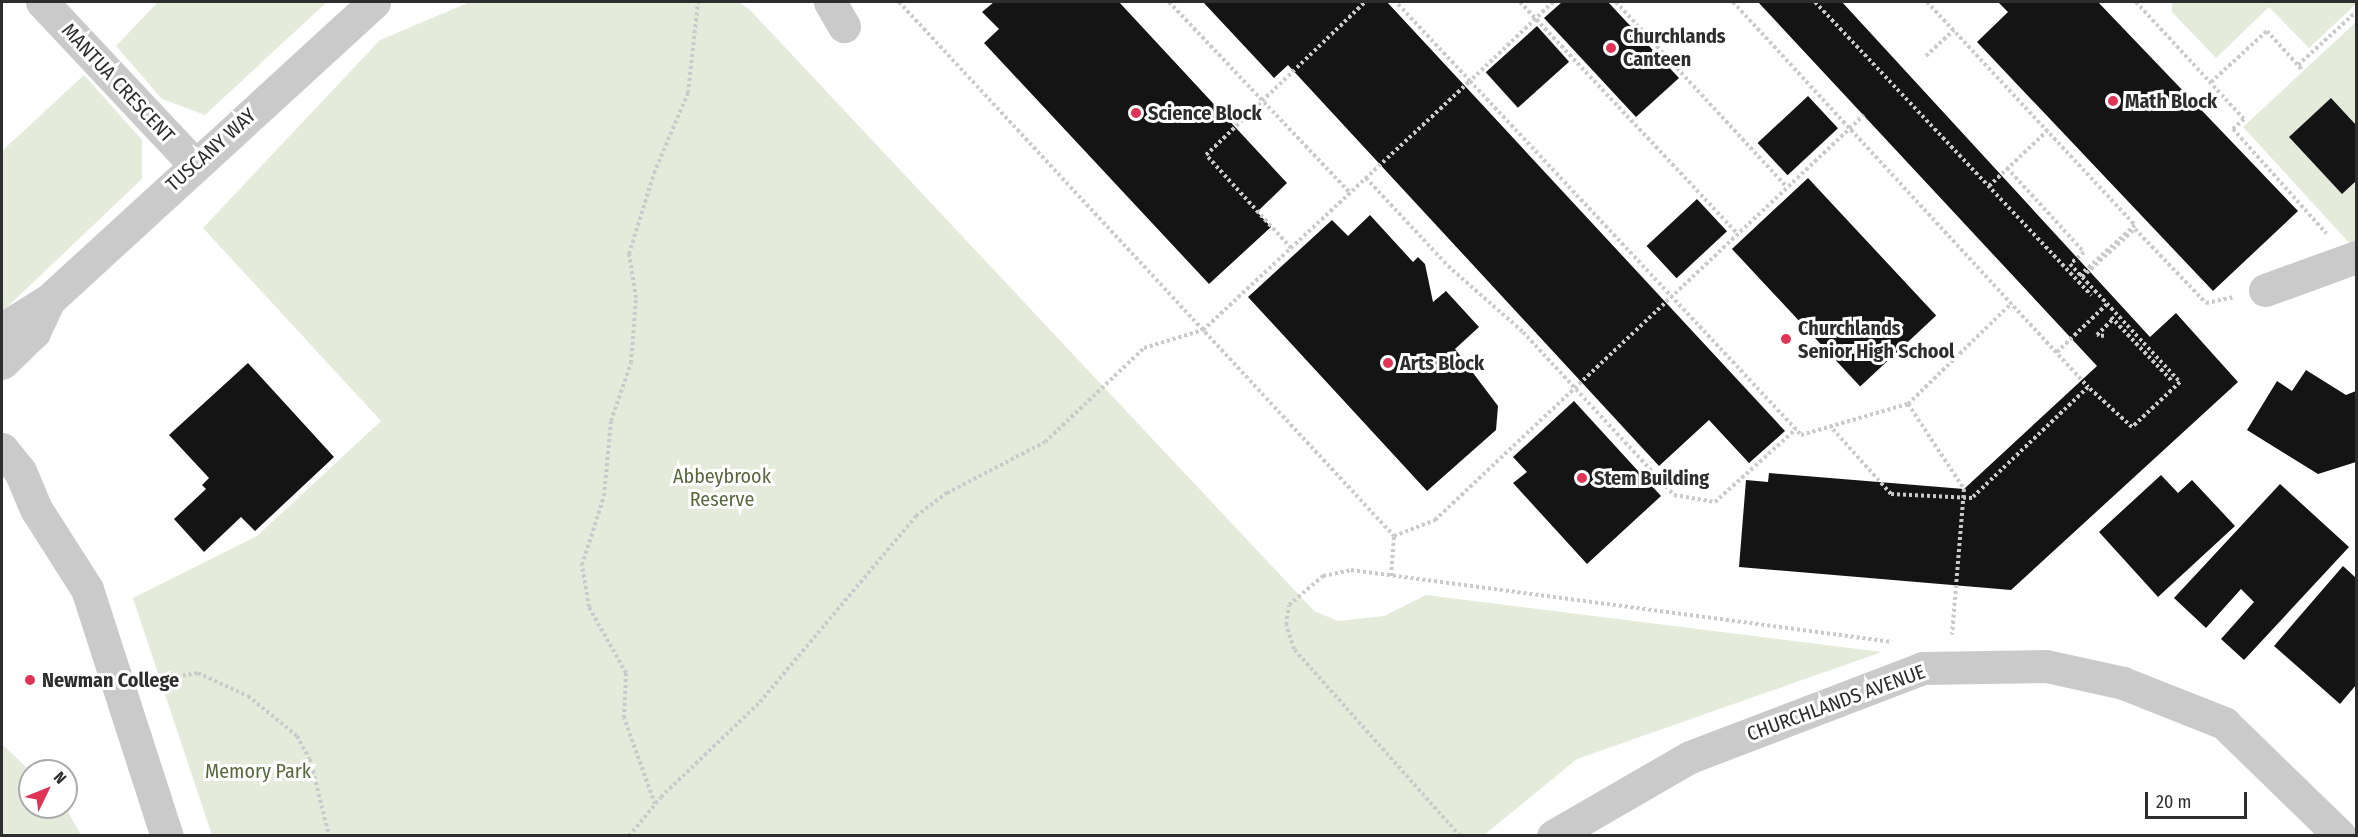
<!DOCTYPE html>
<style>
body{margin:0}
#map{position:relative;width:2358px;height:837px;overflow:hidden;background:#fff;font-family:"Fira Sans Condensed",sans-serif}
div>[style]{position:absolute}
.green>*{inset:0;background:#e5ebdb}
.building>*{inset:0;background:#141414;transform-origin:0 0}
.path>*{height:4px;margin-top:-2px;transform-origin:0;background:repeating-linear-gradient(90deg,#cacaca 0 3px,transparent 0 6px)}
.minor>*{height:33px;margin:-16.5px;padding:0 16.5px;transform-origin:16.5px;border-radius:16.5px;background:#cacaca}
.dots>*{width:16px;height:16px;translate:-50% -50%;box-sizing:border-box;border:3px solid #fff;border-radius:50%}
span{translate:-50% -50%;white-space:nowrap;text-align:center;line-height:1.15;-webkit-text-stroke:6px #fff;paint-order:stroke}
.poi-label{font-size:20px;color:#2d2d2d;font-weight:700}
.left{translate:0 -50%;text-align:left}
.street-label{font-size:20px;color:#2d2d2d}
.park-label{font-size:20px;color:#56673c}
.frame{position:absolute;inset:0;border:3px solid #2d2d2d;pointer-events:none}
.north{position:absolute;left:18px;top:759px;width:60px;height:60px;box-sizing:border-box;background:#fff;border:2px solid #ababab;border-radius:50%;rotate:47deg;font-size:16px;font-weight:700;line-height:24px;text-align:center;color:#2d2d2d}
.north::after{content:'';display:block;margin:auto;width:21px;height:27px;background:#e03456;clip-path:polygon(50% 0,100% 100%,50% 72%,0 100%)}
.scale{position:absolute;left:2145px;top:792px;width:102px;height:27px;box-sizing:border-box;border:3px solid #2d2d2d;border-top:0;padding-left:8px;font-size:18px;line-height:21px;white-space:nowrap;color:#2d2d2d;-webkit-text-stroke:4px #fff;paint-order:stroke}
</style>
<div id="map">
<div class="green">
<i style="clip-path:polygon(158px 2px,327px 2px,205px 115px,162px 99px,116px 46px)"></i>
<i style="clip-path:polygon(470px 2px,738px 2px,749px 9px,1314px 611px,1338px 621px,1384px 616px,1426px 595px,1882px 652px,1577px 759px,1484px 835px,212px 835px,133px 598px,257px 536px,381px 421px,203px 228px,380px 40px)"></i>
<i style="clip-path:polygon(2172px 2px,2356px 2px,2356px 4px,2309px 48px,2269px 7px,2216px 58px,2172px 12px)"></i>
<i style="clip-path:polygon(2356px 22px,2356px 244px,2353px 247px,2243px 127px)"></i>
<i style="clip-path:polygon(84px 75px,142px 140px,142px 179px,2px 312px,2px 151px)"></i>
<i style="clip-path:polygon(2px 744px,30px 771px,30px 807px,65px 807px,81px 835px,2px 835px)"></i>
</div>
<div class="building">
<i style="clip-path:polygon(994px 2px,1119px 2px,1287px 183px,1257px 212px,1271px 227px,1209px 284px,984px 43px,999px 29px,982px 12px)"></i>
<i style="clip-path:polygon(1203px 2px,1387px 2px,1785px 431px,1749px 463px,1709px 420px,1659px 466px,1288px 65px,1274px 78px)"></i>
<i style="clip-path:polygon(1562px 2px,1608px 2px,1679px 78px,1636px 117px,1544px 18px)"></i>
<i style="clip-path:polygon(1758px 2px,1842px 2px,2150px 337px,2176px 313px,2238px 382px,2011px 590px,1739px 567px,1746px 480px,1768px 482px,1769px 473px,1964px 489px,2097px 366px)"></i>
<i style="clip-path:polygon(1998px 2px,2098px 2px,2298px 211px,2213px 291px,1977px 42px,2008px 12px)"></i>
<i style="left:1537px;top:26px;width:48px;height:69px;rotate:48deg"></i>
<i style="left:1808px;top:96px;width:44px;height:69px;rotate:47deg"></i>
<i style="clip-path:polygon(2331px 98px,2356px 125px,2356px 181px,2342px 194px,2289px 137px)"></i>
<i style="left:1808px;top:178px;width:188px;height:104px;rotate:47deg"></i>
<i style="left:1697px;top:199px;width:44px;height:69px;rotate:47deg"></i>
<i style="clip-path:polygon(1370px 215px,1413px 262px,1418px 257px,1425px 264px,1433px 302px,1446px 291px,1479px 327px,1455px 349px,1498px 406px,1496px 430px,1427px 491px,1248px 297px,1332px 220px,1348px 236px)"></i>
<i style="clip-path:polygon(248px 363px,334px 457px,255px 531px,241px 517px,204px 552px,174px 519px,206px 489px,202px 485px,209px 478px,169px 435px)"></i>
<i style="clip-path:polygon(2306px 370px,2346px 395px,2356px 391px,2356px 462px,2318px 474px,2247px 430px,2277px 381px,2292px 391px)"></i>
<i style="clip-path:polygon(1574px 401px,1661px 496px,1587px 564px,1513px 483px,1527px 472px,1513px 457px)"></i>
<i style="clip-path:polygon(2161px 475px,2178px 493px,2192px 480px,2235px 526px,2158px 597px,2099px 532px)"></i>
<i style="clip-path:polygon(2280px 484px,2349px 547px,2244px 660px,2221px 639px,2254px 602px,2241px 589px,2206px 628px,2174px 598px)"></i>
<i style="clip-path:polygon(2343px 566px,2356px 578px,2356px 685px,2340px 704px,2274px 646px)"></i>
</div>
<div class="path">
<i style="left:899px;top:2px;width:728px;rotate:47.17deg"></i>
<i style="left:1394px;top:536px;width:44px;rotate:-21.3deg"></i>
<i style="left:1435px;top:520px;width:590px;rotate:-43.35deg"></i>
<i style="left:1169px;top:2px;width:263px;rotate:46.5deg"></i>
<i style="left:1520px;top:2px;width:317px;rotate:46.8deg"></i>
<i style="left:1553px;top:2px;width:115px;rotate:136.4deg"></i>
<i style="left:1470px;top:81px;width:485px;rotate:46.9deg"></i>
<i style="left:1801px;top:435px;width:111px;rotate:-16.2deg"></i>
<i style="left:1908px;top:404px;width:145px;rotate:-44.2deg"></i>
<i style="left:1616px;top:2px;width:252px;rotate:47.3deg"></i>
<i style="left:1733px;top:2px;width:524px;rotate:47.32deg"></i>
<i style="left:2088px;top:387px;width:161px;rotate:136.3deg"></i>
<i style="left:1972px;top:498px;width:81px;rotate:-177.2deg"></i>
<i style="left:1891px;top:494px;width:91px;rotate:-131.9deg"></i>
<i style="left:1815px;top:2px;width:403px;rotate:46.7deg"></i>
<i style="left:1927px;top:2px;width:305px;rotate:47deg"></i>
<i style="left:2135px;top:225px;width:76px;rotate:137.7deg"></i>
<i style="left:2136px;top:2px;width:159px;rotate:47.3deg"></i>
<i style="left:2244px;top:119px;width:15px;rotate:138deg"></i>
<i style="left:2233px;top:129px;width:140px;rotate:48.2deg"></i>
<i style="left:1926px;top:56px;width:38px;rotate:-43deg"></i>
<i style="left:2298px;top:65px;width:79px;rotate:-42.4deg"></i>
<i style="left:2211px;top:82px;width:76px;rotate:-42.3deg"></i>
<i style="left:2267px;top:31px;width:54px;rotate:48deg"></i>
<i style="left:2007px;top:168px;width:114px;rotate:47.5deg"></i>
<i style="left:2084px;top:252px;width:18px;rotate:139deg"></i>
<i style="left:2070px;top:264px;width:161px;rotate:47deg"></i>
<i style="left:2180px;top:382px;width:66px;rotate:136.8deg"></i>
<i style="left:2132px;top:427px;width:59px;rotate:-137.7deg"></i>
<i style="left:1366px;top:178px;width:120px;rotate:47deg"></i>
<i style="left:1448px;top:266px;width:100px;rotate:41.3deg"></i>
<i style="left:1523px;top:332px;width:222px;rotate:47.2deg"></i>
<i style="left:1674px;top:495px;width:42px;rotate:9.7deg"></i>
<i style="left:1715px;top:502px;width:109px;rotate:-42deg"></i>
<i style="left:1989px;top:186px;width:80px;rotate:-43.5deg"></i>
<i style="left:1291px;top:248px;width:126px;rotate:-132.4deg"></i>
<i style="left:1206px;top:155px;width:221px;rotate:-43.9deg"></i>
<i style="left:2082px;top:277px;width:72px;rotate:-42.2deg"></i>
<i style="left:2135px;top:229px;width:103px;rotate:46.2deg"></i>
<i style="left:2206px;top:303px;width:29px;rotate:-12deg"></i>
<i style="left:2111px;top:317px;width:90px;rotate:46.4deg"></i>
<i style="left:2104px;top:336px;width:7px;rotate:-172deg"></i>
<i style="left:2097px;top:335px;width:23px;rotate:-45deg"></i>
<i style="left:2057px;top:352px;width:69px;rotate:-43.8deg"></i>
<i style="left:1908px;top:404px;width:102px;rotate:56.6deg"></i>
<i style="left:1964px;top:489px;width:146px;rotate:94.7deg"></i>
<i style="left:1391px;top:576px;width:40px;rotate:-85.7deg"></i>
<i style="left:153px;top:680px;width:46px;rotate:-8.8deg"></i>
<i style="left:198px;top:673px;width:55px;rotate:24.7deg"></i>
<i style="left:248px;top:696px;width:63px;rotate:39.2deg"></i>
<i style="left:297px;top:736px;width:26px;rotate:61deg"></i>
<i style="left:310px;top:759px;width:79px;rotate:76.1deg"></i>
<i style="left:655px;top:804px;width:91px;rotate:-109.8deg"></i>
<i style="left:624px;top:718px;width:45px;rotate:-87.5deg"></i>
<i style="left:626px;top:673px;width:76px;rotate:-119.3deg"></i>
<i style="left:589px;top:607px;width:43px;rotate:-99.5deg"></i>
<i style="left:582px;top:565px;width:72px;rotate:-72.3deg"></i>
<i style="left:604px;top:496px;width:75px;rotate:-84.7deg"></i>
<i style="left:611px;top:421px;width:61px;rotate:-71deg"></i>
<i style="left:631px;top:363px;width:65px;rotate:-85.6deg"></i>
<i style="left:636px;top:298px;width:45px;rotate:-99deg"></i>
<i style="left:629px;top:254px;width:85px;rotate:-72.8deg"></i>
<i style="left:654px;top:173px;width:87px;rotate:-67deg"></i>
<i style="left:688px;top:93px;width:92px;rotate:-83.7deg"></i>
<i style="left:629px;top:836px;width:50px;rotate:-50.6deg"></i>
<i style="left:661px;top:797px;width:137px;rotate:-43.8deg"></i>
<i style="left:760px;top:702px;width:243px;rotate:-50deg"></i>
<i style="left:916px;top:516px;width:39px;rotate:-37deg"></i>
<i style="left:947px;top:493px;width:110px;rotate:-27.5deg"></i>
<i style="left:1045px;top:442px;width:137px;rotate:-43.5deg"></i>
<i style="left:1144px;top:348px;width:62px;rotate:-17deg"></i>
<i style="left:1203px;top:330px;width:365px;rotate:-43deg"></i>
<i style="left:1470px;top:81px;width:108px;rotate:-133.1deg"></i>
<i style="left:1460px;top:836px;width:250px;rotate:-131.6deg"></i>
<i style="left:1294px;top:649px;width:25px;rotate:-108deg"></i>
<i style="left:1286px;top:625px;width:20px;rotate:-81deg"></i>
<i style="left:1289px;top:605px;width:45px;rotate:-40.5deg"></i>
<i style="left:1323px;top:576px;width:29px;rotate:-12deg"></i>
<i style="left:1351px;top:570px;width:546px;rotate:7.58deg"></i>
</div>
<div class="minor">
<i style="left:42px;top:2px;width:224px;rotate:46.8deg"></i>
<i style="left:830px;top:2px;width:28px;rotate:60deg"></i>
<i style="left:2265px;top:290px;width:97px;rotate:-19.9deg"></i>
<i style="left:2px;top:329px;width:55px;rotate:-31.7deg"></i>
<i style="left:49px;top:300px;width:441px;rotate:-42.5deg"></i>
<i style="left:2px;top:363px;width:45px;rotate:-44.1deg"></i>
<i style="left:34px;top:332px;width:35px;rotate:-65deg"></i>
<i style="left:2px;top:449px;width:28px;rotate:51deg"></i>
<i style="left:20px;top:471px;width:41px;rotate:67.2deg"></i>
<i style="left:36px;top:509px;width:95px;rotate:57.5deg"></i>
<i style="left:87px;top:589px;width:260px;rotate:72.1deg"></i>
<i style="left:1553px;top:836px;width:158px;rotate:-30deg"></i>
<i style="left:1690px;top:757px;width:249px;rotate:-20.9deg"></i>
<i style="left:1923px;top:668px;width:123px;rotate:-0.9deg"></i>
<i style="left:2046px;top:666px;width:79px;rotate:12.4deg"></i>
<i style="left:2123px;top:683px;width:109px;rotate:21.6deg"></i>
<i style="left:2224px;top:723px;width:162px;rotate:44.2deg"></i>
</div>
<div class="dots">
<i style="left:1611px;top:48px;background:#e03456"></i>
<i style="left:2113px;top:101px;background:#e03456"></i>
<i style="left:1136px;top:113px;background:#e03456"></i>
<i style="left:1786px;top:339px;background:#e03456"></i>
<i style="left:1388px;top:363px;background:#e03456"></i>
<i style="left:1582px;top:478px;background:#e03456"></i>
<i style="left:30px;top:680px;background:#e03456"></i>
</div>
<div class="poi-label">
<span class="left" style="left:1623px;top:48px">Churchlands<br>Canteen</span>
<span class="left" style="left:2125px;top:101px">Math Block</span>
<span class="left" style="left:1148px;top:113px">Science Block</span>
<span class="left" style="left:1798px;top:340px">Churchlands<br>Senior High School</span>
<span class="left" style="left:1400px;top:363px">Arts Block</span>
<span class="left" style="left:1594px;top:478px">Stem Building</span>
<span class="left" style="left:42px;top:680px">Newman College</span>
</div>
<div class="street-label">
<span style="left:118px;top:83px;rotate:47deg">MANTUA CRESCENT</span>
<span style="left:211px;top:150px;rotate:-42deg">TUSCANY WAY</span>
<span style="left:1836px;top:703px;rotate:-20deg">CHURCHLANDS AVENUE</span>
</div>
<div class="park-label">
<span style="left:722px;top:488px">Abbeybrook<br>Reserve</span>
<span style="left:258px;top:771px">Memory Park</span>
</div>
<div class="frame"></div>
<div class="north">N</div>
<div class="scale">20 m</div>
</div>
